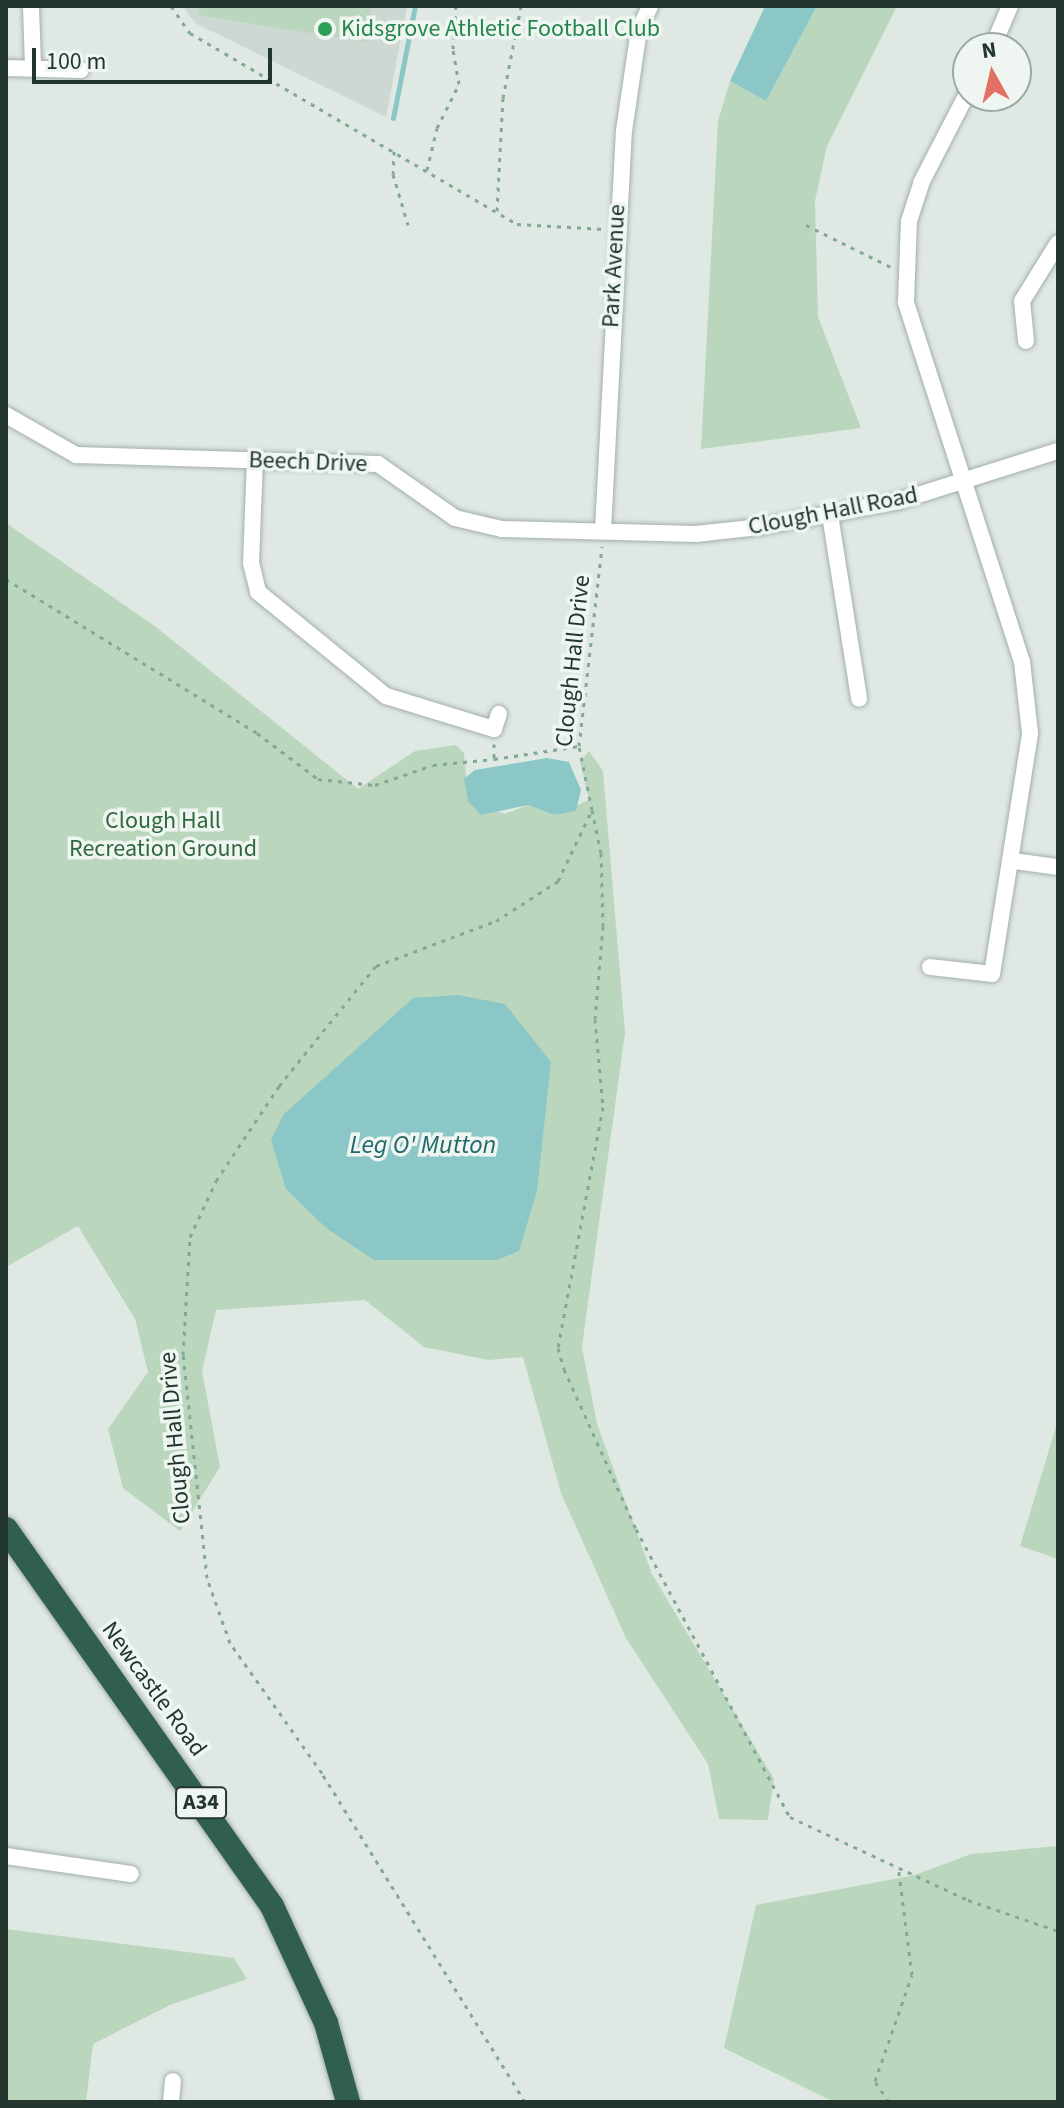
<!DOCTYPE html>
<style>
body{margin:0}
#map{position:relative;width:1064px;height:2108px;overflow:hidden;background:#dfe8e3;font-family:"Source Sans 3",sans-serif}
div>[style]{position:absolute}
.built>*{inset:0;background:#cdd8d2}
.green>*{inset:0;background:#bad7be}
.water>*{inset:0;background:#8cc7c8}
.stream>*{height:5px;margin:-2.5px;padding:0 2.5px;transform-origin:2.5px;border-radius:2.5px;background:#8cc7c8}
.path>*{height:3px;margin-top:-1.5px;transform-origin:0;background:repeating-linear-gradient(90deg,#83a897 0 4px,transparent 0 10px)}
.roads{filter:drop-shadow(0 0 2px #a3afa9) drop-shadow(0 0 2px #a3afa9)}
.minor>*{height:16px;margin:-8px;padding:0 8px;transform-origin:8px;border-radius:8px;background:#fff}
.highway>*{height:24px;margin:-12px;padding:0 12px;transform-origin:12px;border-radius:12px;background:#315f4f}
.dots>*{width:22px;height:22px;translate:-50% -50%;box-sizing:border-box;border:4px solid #eff5f1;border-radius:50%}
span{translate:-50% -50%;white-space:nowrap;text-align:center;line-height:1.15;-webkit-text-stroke:7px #eff5f1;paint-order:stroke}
.shield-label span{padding:2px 6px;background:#eff5f1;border:2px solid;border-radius:6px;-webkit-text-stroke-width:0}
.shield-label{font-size:22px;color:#22362e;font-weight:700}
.leisure-label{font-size:24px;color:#27864d}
.left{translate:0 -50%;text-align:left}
.street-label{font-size:24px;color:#22362e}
.park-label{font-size:24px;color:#31683f}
.water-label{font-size:26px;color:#23686b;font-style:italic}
.frame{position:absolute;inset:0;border:8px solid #22362e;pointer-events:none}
.north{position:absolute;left:952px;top:32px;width:80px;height:80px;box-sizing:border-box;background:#eff5f1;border:2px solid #9da9a3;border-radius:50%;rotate:352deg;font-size:22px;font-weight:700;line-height:32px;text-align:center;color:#22362e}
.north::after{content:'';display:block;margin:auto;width:28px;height:36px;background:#e27163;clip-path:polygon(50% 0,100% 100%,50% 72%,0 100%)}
.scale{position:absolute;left:32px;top:48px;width:240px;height:36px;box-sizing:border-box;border:4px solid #22362e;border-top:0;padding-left:10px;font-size:24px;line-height:28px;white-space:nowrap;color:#22362e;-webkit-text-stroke:6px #eff5f1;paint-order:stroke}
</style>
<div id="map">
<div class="built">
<i style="clip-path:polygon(183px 6px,407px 6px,386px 117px,195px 23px)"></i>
</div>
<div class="green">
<i style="clip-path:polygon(200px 6px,371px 6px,366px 42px,199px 15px)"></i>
<i style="clip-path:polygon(817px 6px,897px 6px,827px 146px,815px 201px,818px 317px,861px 428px,701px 449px,718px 121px,730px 81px,766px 101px)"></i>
<i style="clip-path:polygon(6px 523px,156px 627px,358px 789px,415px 751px,456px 745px,464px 753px,468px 801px,505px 814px,528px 805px,554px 815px,589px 800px,580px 762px,589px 751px,603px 771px,625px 1033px,582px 1347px,597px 1424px,652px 1574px,774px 1779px,768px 1820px,719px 1819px,708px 1764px,626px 1638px,561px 1493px,523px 1357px,488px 1360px,424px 1347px,365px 1300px,216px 1310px,202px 1371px,220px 1467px,180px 1531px,123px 1488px,108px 1429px,148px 1372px,135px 1319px,78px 1226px,6px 1267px)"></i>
<i style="clip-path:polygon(1058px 1420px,1058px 1559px,1020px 1546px)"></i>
<i style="clip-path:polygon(1058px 1846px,1058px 2102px,834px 2102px,724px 2048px,756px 1905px,915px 1875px,971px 1854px)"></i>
<i style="clip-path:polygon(6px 1929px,234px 1958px,247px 1979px,170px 2005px,93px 2044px,86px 2102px,6px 2102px)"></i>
</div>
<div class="water">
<i style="clip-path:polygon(765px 6px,817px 6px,766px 101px,730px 81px)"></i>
<i style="clip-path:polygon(547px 758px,569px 762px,581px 790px,576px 811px,554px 815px,528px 805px,481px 815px,468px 801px,464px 779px,475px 770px)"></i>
<i style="clip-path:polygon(458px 995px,505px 1004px,551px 1062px,537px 1191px,519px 1251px,497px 1260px,374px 1260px,326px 1228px,286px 1189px,271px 1140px,284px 1114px,413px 998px)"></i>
</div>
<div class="stream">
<i style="left:393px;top:118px;width:114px;rotate:-78.9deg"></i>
</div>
<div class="path">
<i style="left:171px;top:6px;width:33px;rotate:55deg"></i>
<i style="left:190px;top:33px;width:379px;rotate:30.3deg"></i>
<i style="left:517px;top:224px;width:87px;rotate:3.3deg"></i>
<i style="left:394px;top:151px;width:23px;rotate:92deg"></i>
<i style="left:393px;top:174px;width:53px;rotate:73.6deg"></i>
<i style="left:427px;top:170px;width:43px;rotate:-76.6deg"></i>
<i style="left:437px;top:128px;width:49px;rotate:-63.4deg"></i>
<i style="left:459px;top:84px;width:36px;rotate:-100deg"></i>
<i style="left:453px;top:49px;width:43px;rotate:-86deg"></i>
<i style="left:497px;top:211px;width:113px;rotate:-87deg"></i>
<i style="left:503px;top:98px;width:94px;rotate:-78.9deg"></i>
<i style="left:806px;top:225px;width:97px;rotate:26.3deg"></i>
<i style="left:6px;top:579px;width:294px;rotate:31.5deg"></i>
<i style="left:257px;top:733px;width:76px;rotate:37deg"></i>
<i style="left:318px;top:779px;width:57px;rotate:6deg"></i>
<i style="left:375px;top:785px;width:61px;rotate:-19deg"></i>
<i style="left:433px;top:765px;width:61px;rotate:-5.6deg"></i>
<i style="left:494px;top:744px;width:15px;rotate:90deg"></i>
<i style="left:494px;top:759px;width:86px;rotate:-8.7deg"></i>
<i style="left:592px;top:810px;width:44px;rotate:78.2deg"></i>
<i style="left:601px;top:853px;width:73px;rotate:88.4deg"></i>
<i style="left:603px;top:926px;width:93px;rotate:94.9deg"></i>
<i style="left:595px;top:1019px;width:88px;rotate:84.8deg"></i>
<i style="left:603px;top:1107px;width:245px;rotate:100.6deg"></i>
<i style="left:558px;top:1348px;width:22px;rotate:74deg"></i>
<i style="left:564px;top:1369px;width:175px;rotate:65.8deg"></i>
<i style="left:636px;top:1529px;width:327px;rotate:61.9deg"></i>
<i style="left:790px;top:1817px;width:196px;rotate:25deg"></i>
<i style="left:968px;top:1900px;width:95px;rotate:19deg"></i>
<i style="left:525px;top:2102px;width:387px;rotate:-121.7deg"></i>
<i style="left:322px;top:1773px;width:159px;rotate:-125.3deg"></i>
<i style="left:230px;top:1643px;width:69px;rotate:-109.5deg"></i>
<i style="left:207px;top:1578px;width:224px;rotate:-96.1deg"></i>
<i style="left:183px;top:1355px;width:118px;rotate:-86.6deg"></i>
<i style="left:190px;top:1237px;width:62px;rotate:-65.1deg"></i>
<i style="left:216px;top:1181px;width:114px;rotate:-56.4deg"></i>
<i style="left:279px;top:1086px;width:154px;rotate:-51.1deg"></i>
<i style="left:376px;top:966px;width:128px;rotate:-20.6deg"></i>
<i style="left:496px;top:921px;width:74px;rotate:-32.8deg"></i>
<i style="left:558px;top:881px;width:79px;rotate:-64.4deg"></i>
<i style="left:592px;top:810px;width:65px;rotate:-101.5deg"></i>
<i style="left:579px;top:746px;width:201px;rotate:-83.4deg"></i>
<i style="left:889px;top:2102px;width:25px;rotate:-124deg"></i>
<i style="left:875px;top:2081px;width:112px;rotate:-70.8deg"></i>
<i style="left:912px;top:1975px;width:110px;rotate:-97.3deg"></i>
</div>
<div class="roads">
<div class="minor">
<i style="left:31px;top:6px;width:60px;rotate:88.1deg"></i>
<i style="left:992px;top:48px;width:46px;rotate:-66.8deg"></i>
<i style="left:6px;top:68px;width:75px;rotate:1.5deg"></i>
<i style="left:1026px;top:341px;width:40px;rotate:-95.7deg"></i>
<i style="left:1022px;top:301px;width:68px;rotate:-58.2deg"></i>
<i style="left:6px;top:415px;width:81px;rotate:29.7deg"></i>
<i style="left:76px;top:455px;width:302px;rotate:1.7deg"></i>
<i style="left:378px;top:464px;width:94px;rotate:35deg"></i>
<i style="left:455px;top:518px;width:48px;rotate:13.2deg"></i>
<i style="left:502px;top:529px;width:194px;rotate:1.5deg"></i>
<i style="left:696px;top:534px;width:63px;rotate:-6.3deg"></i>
<i style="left:759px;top:527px;width:142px;rotate:-10.5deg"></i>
<i style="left:899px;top:501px;width:167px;rotate:-17.5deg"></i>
<i style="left:255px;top:459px;width:104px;rotate:92.2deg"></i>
<i style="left:251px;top:563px;width:30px;rotate:76deg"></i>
<i style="left:258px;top:592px;width:165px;rotate:39.1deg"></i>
<i style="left:386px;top:696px;width:113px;rotate:17deg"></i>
<i style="left:494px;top:729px;width:16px;rotate:-72deg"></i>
<i style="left:830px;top:515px;width:186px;rotate:81deg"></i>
<i style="left:603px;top:530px;width:400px;rotate:-87deg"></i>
<i style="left:624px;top:131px;width:102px;rotate:-81.6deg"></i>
<i style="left:639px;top:30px;width:26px;rotate:-65deg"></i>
<i style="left:1014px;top:861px;width:44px;rotate:7.8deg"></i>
<i style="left:930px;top:967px;width:62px;rotate:6.4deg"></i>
<i style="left:992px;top:974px;width:244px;rotate:-81deg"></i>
<i style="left:1030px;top:733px;width:71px;rotate:-96.4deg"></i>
<i style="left:1022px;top:662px;width:378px;rotate:-107.9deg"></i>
<i style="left:906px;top:302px;width:81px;rotate:-87.9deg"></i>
<i style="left:909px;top:221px;width:40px;rotate:-72deg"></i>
<i style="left:921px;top:183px;width:102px;rotate:-62.7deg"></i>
<i style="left:6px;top:1856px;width:126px;rotate:8.2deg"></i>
<i style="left:171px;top:2102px;width:21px;rotate:-85deg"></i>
</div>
<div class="highway">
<i style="left:6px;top:1529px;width:461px;rotate:54.8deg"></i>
<i style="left:272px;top:1906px;width:129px;rotate:65.2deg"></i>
<i style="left:326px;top:2023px;width:82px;rotate:74.4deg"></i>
</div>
</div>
<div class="dots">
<i style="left:325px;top:29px;background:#2e9e5b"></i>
</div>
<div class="shield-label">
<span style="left:201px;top:1803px">A34</span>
</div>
<div class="leisure-label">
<span class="left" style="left:341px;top:29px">Kidsgrove Athletic Football Club</span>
</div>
<div class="street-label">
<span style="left:614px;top:266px;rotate:-87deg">Park Avenue</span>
<span style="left:308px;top:462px;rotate:2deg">Beech Drive</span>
<span style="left:833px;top:511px;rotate:-11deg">Clough Hall Road</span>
<span style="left:573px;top:661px;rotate:-84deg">Clough Hall Drive</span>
<span style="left:175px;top:1438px;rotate:-95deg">Clough Hall Drive</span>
<span style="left:154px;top:1689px;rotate:54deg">Newcastle Road</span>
</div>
<div class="park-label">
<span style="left:163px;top:835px">Clough Hall<br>Recreation Ground</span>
</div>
<div class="water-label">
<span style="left:423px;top:1145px">Leg O' Mutton</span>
</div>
<div class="frame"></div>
<div class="north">N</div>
<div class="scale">100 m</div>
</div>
